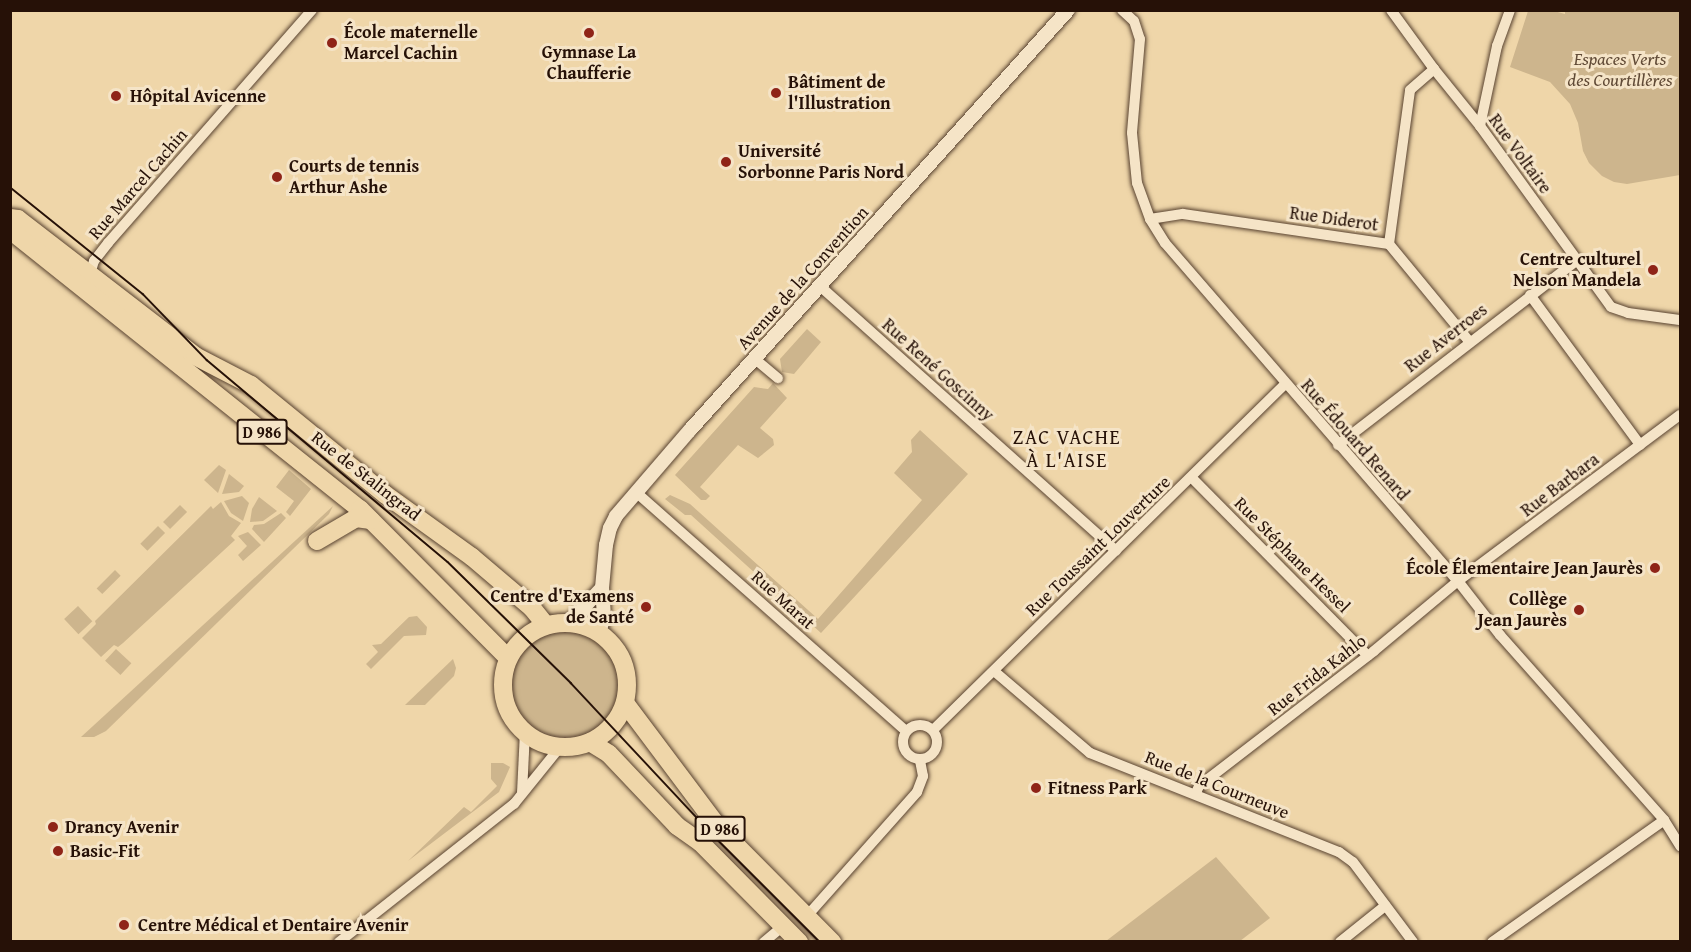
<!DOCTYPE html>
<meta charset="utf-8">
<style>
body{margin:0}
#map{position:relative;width:1691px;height:952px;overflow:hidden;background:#efd6a9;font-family:"Gentium Book Plus",serif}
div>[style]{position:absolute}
.green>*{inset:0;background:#cdb58d;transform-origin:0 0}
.round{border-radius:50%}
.roads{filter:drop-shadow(0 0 2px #584230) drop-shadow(0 0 2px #584230)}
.minor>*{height:10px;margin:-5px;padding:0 5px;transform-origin:5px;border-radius:5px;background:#f5e4c7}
.minor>.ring{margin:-5px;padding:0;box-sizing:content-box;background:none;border:10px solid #f5e4c7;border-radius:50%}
.tertiary>*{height:14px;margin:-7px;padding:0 7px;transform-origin:7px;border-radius:7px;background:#f5e4c7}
.primary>*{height:18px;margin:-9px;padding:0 9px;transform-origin:9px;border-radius:9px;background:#efd6a9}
.primary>.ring{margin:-9px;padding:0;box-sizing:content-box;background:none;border:18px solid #efd6a9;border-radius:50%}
.tram>*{height:1.5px;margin:-0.75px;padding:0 0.75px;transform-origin:0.75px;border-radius:0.75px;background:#261107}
.dots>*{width:16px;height:16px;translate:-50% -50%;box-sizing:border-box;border:3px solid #f5e4c7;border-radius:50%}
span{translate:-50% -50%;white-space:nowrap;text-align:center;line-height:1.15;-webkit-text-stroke:6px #f5e4c7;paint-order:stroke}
.shield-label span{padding:2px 4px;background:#f5e4c7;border:2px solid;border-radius:4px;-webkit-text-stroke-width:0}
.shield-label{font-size:16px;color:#261107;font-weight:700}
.poi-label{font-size:18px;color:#261107;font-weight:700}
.left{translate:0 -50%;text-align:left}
.right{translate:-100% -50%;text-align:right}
.park-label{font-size:18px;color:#604a36;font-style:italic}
.street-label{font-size:18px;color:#261107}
.neighbourhood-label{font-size:20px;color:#261107;letter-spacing:1.5px}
.frame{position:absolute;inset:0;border:12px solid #261107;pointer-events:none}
</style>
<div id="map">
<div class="green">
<i style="clip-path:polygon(1565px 11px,1680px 11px,1680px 175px,1627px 184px,1614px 182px,1602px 176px,1589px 163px,1583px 151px,1578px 123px,1570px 104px,1550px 82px,1510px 67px,1528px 11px,1554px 11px,1565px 14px)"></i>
<i style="clip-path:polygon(807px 329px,821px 342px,794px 374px,782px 372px,780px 359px)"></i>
<i style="clip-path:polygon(773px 383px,787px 398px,760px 428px,773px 439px,774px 445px,758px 458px,738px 445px,700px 487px,710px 496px,706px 500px,701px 500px,675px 475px,754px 387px,768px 389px)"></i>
<i style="clip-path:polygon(920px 430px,968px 474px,821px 633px,691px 515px,685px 515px,665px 499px,670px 495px,690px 504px,818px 619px,922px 500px,894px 473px,912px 452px,911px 440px)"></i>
<i style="clip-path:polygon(219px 465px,226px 470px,218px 493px,204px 480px)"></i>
<i style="clip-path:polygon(289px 470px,311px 489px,290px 516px,286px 512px,294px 501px,276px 487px)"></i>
<i style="clip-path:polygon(229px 474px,244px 486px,239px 492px,222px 494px)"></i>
<i style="clip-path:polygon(242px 496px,249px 503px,243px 521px,231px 513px,224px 501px)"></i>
<i style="clip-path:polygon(259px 497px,277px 511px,263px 521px,250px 522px,252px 509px)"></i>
<i style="clip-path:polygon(221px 502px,229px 516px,241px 523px,231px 536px,235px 540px,123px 643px,118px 647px,114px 645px,101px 657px,82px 638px,96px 624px,95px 621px,211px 506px,213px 509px)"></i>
<i style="left:180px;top:505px;width:10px;height:24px;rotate:45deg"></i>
<i style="clip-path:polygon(333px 506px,329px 514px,106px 731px,94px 737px,81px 737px)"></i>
<i style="clip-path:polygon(281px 513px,286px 518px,264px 542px,252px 529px,254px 525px,264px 524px)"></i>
<i style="left:158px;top:526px;width:10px;height:25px;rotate:45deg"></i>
<i style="clip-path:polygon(248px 532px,261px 545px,243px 561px,238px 555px,247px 546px,238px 536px)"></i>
<i style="left:115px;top:570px;width:8px;height:26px;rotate:45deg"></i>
<i style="left:78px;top:606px;width:21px;height:19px;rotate:47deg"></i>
<i style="clip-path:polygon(417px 616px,427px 627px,426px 635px,404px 636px,371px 669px,366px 664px,378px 652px,372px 645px,381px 644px,409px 617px)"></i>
<i class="round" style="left:510px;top:629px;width:110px;height:110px"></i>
<i style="left:116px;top:649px;width:21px;height:16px;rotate:43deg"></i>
<i style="clip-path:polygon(453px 659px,456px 668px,454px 676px,425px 705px,405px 705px)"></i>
<i style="clip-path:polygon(491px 763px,503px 763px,510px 767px,499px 792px,408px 861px,464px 807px,471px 812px,497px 786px,491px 779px)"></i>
<i style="clip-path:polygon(1216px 857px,1270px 918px,1240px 941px,1106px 941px)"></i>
</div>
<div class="roads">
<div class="minor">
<i style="left:1122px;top:10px;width:16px;rotate:43deg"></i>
<i style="left:1134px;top:21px;width:19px;rotate:72deg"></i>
<i style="left:1140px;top:39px;width:94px;rotate:94.9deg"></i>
<i style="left:1132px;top:133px;width:50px;rotate:84.3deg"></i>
<i style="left:1137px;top:183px;width:38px;rotate:70deg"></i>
<i style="left:1150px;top:219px;width:28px;rotate:58deg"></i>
<i style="left:1165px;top:243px;width:447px;rotate:49.1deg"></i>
<i style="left:1458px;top:581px;width:68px;rotate:52.1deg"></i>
<i style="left:1500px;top:635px;width:247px;rotate:48.4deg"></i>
<i style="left:1664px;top:820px;width:31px;rotate:58deg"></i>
<i style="left:1434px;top:69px;width:73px;rotate:51.1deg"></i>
<i style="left:1480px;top:126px;width:223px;rotate:54.1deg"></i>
<i style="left:1611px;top:307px;width:18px;rotate:19deg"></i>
<i style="left:1628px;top:313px;width:52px;rotate:7.7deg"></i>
<i style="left:1480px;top:126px;width:82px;rotate:-78deg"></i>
<i style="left:1497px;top:46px;width:38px;rotate:-70deg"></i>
<i style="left:1150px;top:219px;width:33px;rotate:-9deg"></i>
<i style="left:1183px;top:214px;width:208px;rotate:8.3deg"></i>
<i style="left:1389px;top:244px;width:126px;rotate:50.5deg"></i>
<i style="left:1389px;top:244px;width:155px;rotate:-82.2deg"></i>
<i style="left:1410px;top:90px;width:32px;rotate:-41deg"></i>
<i style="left:1434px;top:69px;width:73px;rotate:-126.1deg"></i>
<i style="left:90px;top:274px;width:14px;rotate:-73deg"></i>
<i style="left:94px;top:261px;width:23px;rotate:-52deg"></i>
<i style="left:108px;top:243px;width:310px;rotate:-48.8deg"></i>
<i style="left:820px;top:286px;width:397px;rotate:41.8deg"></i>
<i style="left:1530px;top:295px;width:186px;rotate:53.7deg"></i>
<i style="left:755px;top:359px;width:30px;rotate:40deg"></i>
<i style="left:1338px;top:445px;width:302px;rotate:-37.7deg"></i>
<i style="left:1192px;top:478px;width:250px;rotate:45.3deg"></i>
<i style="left:637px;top:493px;width:359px;rotate:41.5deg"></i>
<i style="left:994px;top:671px;width:126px;rotate:40.5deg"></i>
<i style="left:1090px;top:753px;width:268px;rotate:21.7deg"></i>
<i style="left:1339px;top:852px;width:17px;rotate:36deg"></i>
<i style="left:1353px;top:862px;width:100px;rotate:53.1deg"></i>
<i class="ring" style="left:903px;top:725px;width:24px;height:24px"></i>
<i style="left:933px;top:730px;width:494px;rotate:-44.5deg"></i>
<i style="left:522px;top:793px;width:61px;rotate:-87.2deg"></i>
<i style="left:1196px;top:793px;width:8px;rotate:-67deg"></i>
<i style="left:1199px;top:786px;width:221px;rotate:-37.6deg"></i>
<i style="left:1374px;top:651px;width:109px;rotate:-39.8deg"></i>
<i style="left:1458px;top:581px;width:277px;rotate:-36.8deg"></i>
<i style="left:807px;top:916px;width:166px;rotate:-48.4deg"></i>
<i style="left:917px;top:792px;width:17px;rotate:-69deg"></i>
<i style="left:923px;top:776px;width:16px;rotate:-101deg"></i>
<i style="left:339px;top:942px;width:223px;rotate:-38.3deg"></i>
<i style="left:514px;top:804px;width:73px;rotate:-51.1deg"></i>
<i style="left:764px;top:942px;width:25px;rotate:-40deg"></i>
<i style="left:1340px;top:942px;width:58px;rotate:-38.7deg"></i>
<i style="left:1492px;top:942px;width:211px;rotate:-35.3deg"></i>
</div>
<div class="tertiary">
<i style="left:569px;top:623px;width:48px;rotate:-46.7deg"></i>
<i style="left:599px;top:633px;width:18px;rotate:-74deg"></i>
<i style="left:604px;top:616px;width:28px;rotate:-94deg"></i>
<i style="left:602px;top:588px;width:43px;rotate:-84.7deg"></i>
<i style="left:606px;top:545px;width:17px;rotate:-77deg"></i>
<i style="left:610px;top:528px;width:13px;rotate:-63deg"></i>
<i style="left:616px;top:516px;width:113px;rotate:-49.3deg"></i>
<i style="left:690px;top:430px;width:565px;rotate:-48.01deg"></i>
</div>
<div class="primary">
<i style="left:10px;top:218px;width:8px;rotate:7deg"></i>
<i style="left:18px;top:219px;width:224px;rotate:37.7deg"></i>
<i style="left:195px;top:356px;width:63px;rotate:27.4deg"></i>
<i style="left:251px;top:385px;width:174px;rotate:39.2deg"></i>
<i style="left:386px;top:495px;width:106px;rotate:35.8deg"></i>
<i style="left:472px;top:557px;width:79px;rotate:40.4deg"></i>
<i style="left:532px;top:608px;width:22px;rotate:51deg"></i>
<i style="left:10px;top:230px;width:448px;rotate:38.6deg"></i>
<i style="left:360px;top:509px;width:210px;rotate:45.2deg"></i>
<i style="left:317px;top:541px;width:45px;rotate:-30.5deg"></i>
<i style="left:356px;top:518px;width:15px;rotate:8deg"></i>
<i class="ring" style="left:503px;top:623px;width:106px;height:106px"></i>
<i style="left:625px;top:703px;width:156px;rotate:53.1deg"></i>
<i style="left:719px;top:828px;width:161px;rotate:45.3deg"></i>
<i style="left:590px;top:742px;width:22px;rotate:32deg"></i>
<i style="left:609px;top:754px;width:99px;rotate:46.6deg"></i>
<i style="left:677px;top:826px;width:28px;rotate:35deg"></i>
<i style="left:700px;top:842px;width:141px;rotate:45.3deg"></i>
</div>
</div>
<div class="tram">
<i style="left:10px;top:187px;width:171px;rotate:38.8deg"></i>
<i style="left:143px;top:294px;width:92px;rotate:45.9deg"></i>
<i style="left:207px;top:360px;width:314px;rotate:40deg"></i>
<i style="left:448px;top:562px;width:173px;rotate:44.5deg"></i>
<i style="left:571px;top:683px;width:214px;rotate:46.9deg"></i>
<i style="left:717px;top:839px;width:146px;rotate:45deg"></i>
</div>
<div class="dots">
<i style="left:589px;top:33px;background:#8f2418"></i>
<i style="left:332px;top:43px;background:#8f2418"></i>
<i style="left:776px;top:93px;background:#8f2418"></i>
<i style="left:116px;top:96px;background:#8f2418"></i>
<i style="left:726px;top:162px;background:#8f2418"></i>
<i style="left:277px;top:177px;background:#8f2418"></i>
<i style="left:1653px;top:270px;background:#8f2418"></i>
<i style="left:1655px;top:568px;background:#8f2418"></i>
<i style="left:646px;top:607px;background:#8f2418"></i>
<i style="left:1579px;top:610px;background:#8f2418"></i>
<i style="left:1036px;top:788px;background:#8f2418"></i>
<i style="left:53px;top:827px;background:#8f2418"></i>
<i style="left:58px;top:851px;background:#8f2418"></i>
<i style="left:124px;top:925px;background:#8f2418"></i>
</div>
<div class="shield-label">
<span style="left:262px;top:432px">D 986</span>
<span style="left:720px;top:829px">D 986</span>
</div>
<div class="poi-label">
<span class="left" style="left:344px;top:43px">École maternelle<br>Marcel Cachin</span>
<span style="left:589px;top:63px">Gymnase La<br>Chaufferie</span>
<span class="left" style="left:788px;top:93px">Bâtiment de<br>l'Illustration</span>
<span class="left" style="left:130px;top:96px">Hôpital Avicenne</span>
<span class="left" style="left:738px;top:162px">Université<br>Sorbonne Paris Nord</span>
<span class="left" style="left:289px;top:177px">Courts de tennis<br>Arthur Ashe</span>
<span class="right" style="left:1641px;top:270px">Centre culturel<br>Nelson Mandela</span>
<span class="right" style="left:1643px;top:568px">École Élementaire Jean Jaurès</span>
<span class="right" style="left:634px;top:607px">Centre d'Examens<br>de Santé</span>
<span class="right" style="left:1567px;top:610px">Collège<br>Jean Jaurès</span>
<span class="left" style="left:1048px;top:788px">Fitness Park</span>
<span class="left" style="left:65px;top:827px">Drancy Avenir</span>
<span class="left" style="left:70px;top:851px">Basic-Fit</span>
<span class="left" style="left:138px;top:925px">Centre Médical et Dentaire Avenir</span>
</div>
<div class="park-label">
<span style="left:1620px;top:70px">Espaces Verts<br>des Courtillères</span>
</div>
<div class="street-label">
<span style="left:1520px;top:154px;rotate:54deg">Rue Voltaire</span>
<span style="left:138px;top:184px;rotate:-49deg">Rue Marcel Cachin</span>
<span style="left:1334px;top:219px;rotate:8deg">Rue Diderot</span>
<span style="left:803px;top:278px;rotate:-48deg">Avenue de la Convention</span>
<span style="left:1446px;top:338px;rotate:-38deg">Rue Averroes</span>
<span style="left:938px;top:370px;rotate:42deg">Rue René Goscinny</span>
<span style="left:1355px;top:440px;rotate:49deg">Rue Édouard Renard</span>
<span style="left:366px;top:476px;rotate:38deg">Rue de Stalingrad</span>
<span style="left:1560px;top:485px;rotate:-37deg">Rue Barbara</span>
<span style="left:1098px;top:546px;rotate:-44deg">Rue Toussaint Louverture</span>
<span style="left:1292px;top:555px;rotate:45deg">Rue Stéphane Hessel</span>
<span style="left:783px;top:600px;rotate:42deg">Rue Marat</span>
<span style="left:1317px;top:675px;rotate:-38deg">Rue Frida Kahlo</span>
<span style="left:1217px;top:785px;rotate:22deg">Rue de la Courneuve</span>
</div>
<div class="neighbourhood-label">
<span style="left:1067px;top:448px">ZAC VACHE<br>À L'AISE</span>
</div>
<div class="frame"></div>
</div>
